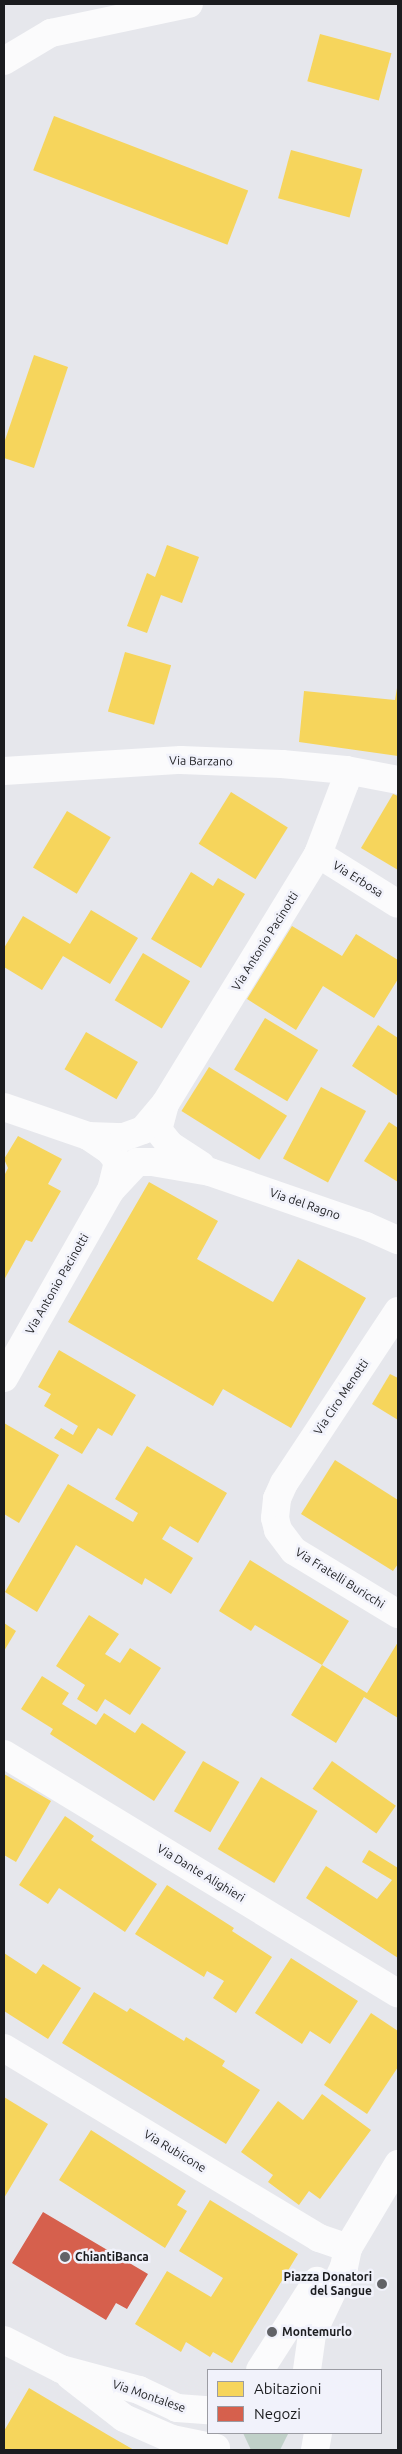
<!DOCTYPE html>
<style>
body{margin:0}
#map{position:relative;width:402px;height:2454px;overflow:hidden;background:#e6e7ec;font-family:Ubuntu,sans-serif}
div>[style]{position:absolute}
.green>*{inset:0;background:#c0d0c8}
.homes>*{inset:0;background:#f6d55c;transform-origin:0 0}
.shops>*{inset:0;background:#d6604d}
.minor>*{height:28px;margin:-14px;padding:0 14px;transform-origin:14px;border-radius:14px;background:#fbfbfc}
.dots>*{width:14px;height:14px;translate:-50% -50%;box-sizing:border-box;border:2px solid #f1f2fb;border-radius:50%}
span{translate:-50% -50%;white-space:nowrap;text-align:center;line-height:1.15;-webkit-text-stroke:5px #f1f2fb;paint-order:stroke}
.street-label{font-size:12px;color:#1b1c1f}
.poi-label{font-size:12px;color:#1b1c1f;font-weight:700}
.left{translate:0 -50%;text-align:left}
.right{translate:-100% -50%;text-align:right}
.frame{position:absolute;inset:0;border:5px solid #1b1c1f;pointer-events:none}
.legend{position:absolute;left:207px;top:2369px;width:175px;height:65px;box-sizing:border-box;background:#f1f2fb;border:1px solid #9b9ca3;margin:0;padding:6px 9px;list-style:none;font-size:15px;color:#1b1c1f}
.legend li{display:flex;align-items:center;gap:10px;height:25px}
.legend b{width:25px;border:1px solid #9b9ca3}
</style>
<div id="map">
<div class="green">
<i style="clip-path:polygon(243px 2433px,288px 2433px,288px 2434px,280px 2450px,251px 2450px)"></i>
</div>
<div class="homes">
<i style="left:320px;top:34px;width:74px;height:49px;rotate:15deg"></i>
<i style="left:54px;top:116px;width:208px;height:58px;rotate:21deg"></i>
<i style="left:291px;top:150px;width:74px;height:50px;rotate:15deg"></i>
<i style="clip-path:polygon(34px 355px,68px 367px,34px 468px,4px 458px,4px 443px)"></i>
<i style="clip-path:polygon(167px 545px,199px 557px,182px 603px,161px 595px,147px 633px,127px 626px,147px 573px,155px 577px)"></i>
<i style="left:125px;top:652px;width:48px;height:62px;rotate:16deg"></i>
<i style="clip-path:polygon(397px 688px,398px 756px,299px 742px,304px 691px,395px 700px)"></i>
<i style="left:231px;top:792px;width:67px;height:61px;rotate:32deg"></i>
<i style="clip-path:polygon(393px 794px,398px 796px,398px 870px,361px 848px)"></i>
<i style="left:67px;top:811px;width:51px;height:66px;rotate:31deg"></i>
<i style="clip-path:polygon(191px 872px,213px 886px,218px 878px,245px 894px,201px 968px,151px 939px)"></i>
<i style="clip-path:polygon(91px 910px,138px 938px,110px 984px,63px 956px,42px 990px,4px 967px,4px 948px,23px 916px,70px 944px)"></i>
<i style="clip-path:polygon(292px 926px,342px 956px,356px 934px,398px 960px,398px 979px,374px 1018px,323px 986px,296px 1030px,247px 999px)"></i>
<i style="left:143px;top:953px;width:55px;height:55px;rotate:31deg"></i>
<i style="left:265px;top:1018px;width:62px;height:60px;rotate:31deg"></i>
<i style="clip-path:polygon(378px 1025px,398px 1038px,398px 1096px,352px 1066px)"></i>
<i style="left:86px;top:1032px;width:60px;height:43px;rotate:30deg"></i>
<i style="left:209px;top:1067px;width:92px;height:52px;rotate:32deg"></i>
<i style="left:321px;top:1087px;width:51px;height:81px;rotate:28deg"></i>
<i style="clip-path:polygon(389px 1122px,398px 1128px,398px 1182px,364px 1161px)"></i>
<i style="clip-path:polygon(18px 1136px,62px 1159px,48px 1184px,61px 1191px,32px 1242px,26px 1240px,4px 1280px,4px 1176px,8px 1168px,4px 1159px)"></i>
<i style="clip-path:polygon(149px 1182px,218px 1221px,197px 1259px,273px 1302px,298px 1259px,366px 1298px,291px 1428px,223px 1389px,213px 1406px,68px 1322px)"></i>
<i style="clip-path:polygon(59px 1350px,136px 1395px,112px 1436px,98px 1428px,82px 1454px,54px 1438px,61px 1428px,73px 1435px,78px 1426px,44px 1406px,51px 1394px,38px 1387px)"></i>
<i style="clip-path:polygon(390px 1374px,398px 1378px,398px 1420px,372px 1404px)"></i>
<i style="clip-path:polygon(4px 1423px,59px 1455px,19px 1523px,4px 1514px)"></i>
<i style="clip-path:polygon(147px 1446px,227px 1493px,198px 1543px,170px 1526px,162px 1539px,193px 1558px,171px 1594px,145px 1578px,142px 1585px,76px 1545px,37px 1612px,5px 1592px,68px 1484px,133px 1522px,138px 1513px,115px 1499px)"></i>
<i style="clip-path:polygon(335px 1460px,398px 1500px,398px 1564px,393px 1571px,301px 1514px)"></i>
<i style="clip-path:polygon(250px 1560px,349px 1621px,322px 1665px,255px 1625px,251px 1631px,219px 1611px)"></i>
<i style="clip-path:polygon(89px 1615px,119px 1634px,105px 1654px,120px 1663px,130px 1648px,161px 1668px,130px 1715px,105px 1699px,97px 1712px,77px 1699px,85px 1685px,56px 1666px)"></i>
<i style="clip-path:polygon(4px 1623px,16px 1631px,4px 1651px)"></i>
<i style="clip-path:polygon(398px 1642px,398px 1718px,364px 1697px,336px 1743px,291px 1715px,322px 1665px,367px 1693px)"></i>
<i style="clip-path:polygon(42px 1676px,69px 1693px,62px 1704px,96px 1725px,104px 1713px,135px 1733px,142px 1723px,186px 1752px,154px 1801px,50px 1734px,53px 1729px,21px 1709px)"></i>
<i style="left:203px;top:1761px;width:42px;height:58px;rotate:30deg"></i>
<i style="left:332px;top:1761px;width:78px;height:34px;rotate:35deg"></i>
<i style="clip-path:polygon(4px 1774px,51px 1801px,16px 1862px,4px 1855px)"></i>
<i style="left:261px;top:1777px;width:66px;height:84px;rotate:31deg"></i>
<i style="clip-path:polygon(65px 1816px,94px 1836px,91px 1840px,157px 1884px,125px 1932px,59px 1888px,48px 1904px,19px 1885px)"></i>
<i style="clip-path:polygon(369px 1850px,398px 1868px,398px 1958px,306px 1898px,326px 1866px,377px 1899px,392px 1880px,362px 1862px)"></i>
<i style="clip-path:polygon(167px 1885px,234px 1928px,232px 1931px,272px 1957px,236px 2013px,213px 1998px,224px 1981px,207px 1971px,204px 1977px,135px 1934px)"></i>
<i style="clip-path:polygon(4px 1953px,36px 1974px,43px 1964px,81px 1988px,48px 2039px,4px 2011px)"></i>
<i style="clip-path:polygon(291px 1958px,358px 2001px,330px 2044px,310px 2031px,302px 2044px,255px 2013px)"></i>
<i style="clip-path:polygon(94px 1992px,127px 2012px,130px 2008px,184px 2041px,186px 2037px,225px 2061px,222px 2066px,260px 2090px,226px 2144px,62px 2043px)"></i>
<i style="clip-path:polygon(371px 2013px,398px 2031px,398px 2067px,367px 2114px,324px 2085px)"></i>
<i style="clip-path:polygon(322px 2094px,371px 2130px,320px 2199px,309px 2191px,299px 2205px,268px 2182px,273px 2175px,241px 2152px,278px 2101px,303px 2120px)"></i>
<i style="clip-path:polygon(4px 2097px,48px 2124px,4px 2198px)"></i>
<i style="clip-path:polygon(91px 2130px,186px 2191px,177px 2205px,187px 2211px,165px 2248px,59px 2180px)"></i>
<i style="clip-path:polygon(210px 2200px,298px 2254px,232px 2363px,213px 2352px,210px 2357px,186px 2342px,181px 2352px,135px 2324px,167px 2271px,211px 2297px,223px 2278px,179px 2251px)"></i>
<i style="clip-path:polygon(29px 2388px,108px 2435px,134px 2450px,4px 2450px,4px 2431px)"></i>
</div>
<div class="shops">
<i style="clip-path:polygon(43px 2212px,148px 2274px,127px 2309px,116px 2303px,106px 2320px,12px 2263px)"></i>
</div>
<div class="minor">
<i style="left:4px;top:61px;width:55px;rotate:-30.8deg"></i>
<i style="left:51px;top:33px;width:141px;rotate:-11.9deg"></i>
<i style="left:4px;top:771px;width:177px;rotate:-3.6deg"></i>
<i style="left:181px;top:760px;width:101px;rotate:2.3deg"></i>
<i style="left:282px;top:764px;width:64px;rotate:5.4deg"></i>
<i style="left:346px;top:770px;width:53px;rotate:10.9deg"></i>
<i style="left:318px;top:854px;width:94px;rotate:32deg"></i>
<i style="left:165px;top:1104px;width:27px;rotate:105deg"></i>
<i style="left:158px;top:1130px;width:19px;rotate:51deg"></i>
<i style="left:170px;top:1145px;width:37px;rotate:33deg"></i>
<i style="left:4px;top:1107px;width:89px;rotate:19deg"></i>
<i style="left:88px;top:1136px;width:27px;rotate:34deg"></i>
<i style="left:110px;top:1151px;width:14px;rotate:54deg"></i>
<i style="left:118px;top:1162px;width:29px;rotate:104deg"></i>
<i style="left:88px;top:1136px;width:36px;rotate:2deg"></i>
<i style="left:124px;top:1137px;width:20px;rotate:-20deg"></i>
<i style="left:143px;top:1130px;width:34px;rotate:-50deg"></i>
<i style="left:165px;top:1104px;width:293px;rotate:-58.5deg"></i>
<i style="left:318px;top:854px;width:76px;rotate:-69.2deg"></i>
<i style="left:345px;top:783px;width:13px;rotate:-86deg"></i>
<i style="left:398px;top:1311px;width:206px;rotate:123.5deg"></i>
<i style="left:284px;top:1483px;width:17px;rotate:114deg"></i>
<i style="left:277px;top:1499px;width:19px;rotate:96deg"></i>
<i style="left:275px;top:1518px;width:12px;rotate:76deg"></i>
<i style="left:278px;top:1530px;width:26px;rotate:53deg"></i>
<i style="left:294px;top:1551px;width:122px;rotate:31.2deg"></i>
<i style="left:4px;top:1378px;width:216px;rotate:-60.4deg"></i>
<i style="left:111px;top:1190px;width:38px;rotate:-47deg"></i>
<i style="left:137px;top:1162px;width:15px"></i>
<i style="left:152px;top:1162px;width:59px;rotate:9.8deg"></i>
<i style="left:210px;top:1172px;width:165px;rotate:19.1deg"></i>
<i style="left:366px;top:1226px;width:35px;rotate:24deg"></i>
<i style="left:4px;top:1754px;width:461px;rotate:31.3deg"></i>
<i style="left:4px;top:2048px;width:368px;rotate:31.1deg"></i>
<i style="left:319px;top:2238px;width:31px;rotate:19deg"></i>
<i style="left:4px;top:2340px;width:64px;rotate:27deg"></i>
<i style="left:61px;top:2369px;width:81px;rotate:15.1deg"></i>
<i style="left:139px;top:2390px;width:42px;rotate:25.3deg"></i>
<i style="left:177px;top:2408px;width:31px;rotate:4deg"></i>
<i style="left:260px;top:2370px;width:106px;rotate:-57.4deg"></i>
<i style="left:307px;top:2370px;width:36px;rotate:-82deg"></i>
<i style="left:312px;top:2334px;width:74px;rotate:-64.5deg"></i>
<i style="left:344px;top:2267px;width:19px;rotate:-78deg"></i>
<i style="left:348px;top:2248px;width:98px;rotate:-59.2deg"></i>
<i style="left:70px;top:2376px;width:68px;rotate:37.9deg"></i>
<i style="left:124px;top:2418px;width:52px;rotate:23.6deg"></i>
<i style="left:172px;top:2439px;width:45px;rotate:11.6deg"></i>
<i style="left:315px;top:2450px;width:17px;rotate:-80deg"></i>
</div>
<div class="dots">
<i style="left:65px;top:2257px;background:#626367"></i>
<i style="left:382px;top:2284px;background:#626367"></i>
<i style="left:272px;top:2332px;background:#626367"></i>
</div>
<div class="street-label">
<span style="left:201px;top:761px;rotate:1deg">Via Barzano</span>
<span style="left:358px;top:879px;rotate:32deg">Via Erbosa</span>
<span style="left:265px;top:941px;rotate:-58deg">Via Antonio Pacinotti</span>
<span style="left:305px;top:1204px;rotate:19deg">Via del Ragno</span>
<span style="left:57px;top:1284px;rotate:-60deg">Via Antonio Pacinotti</span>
<span style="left:341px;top:1397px;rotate:-56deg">Via Ciro Menotti</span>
<span style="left:340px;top:1578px;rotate:32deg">Via Fratelli Buricchi</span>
<span style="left:201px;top:1873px;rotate:31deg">Via Dante Alighieri</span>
<span style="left:175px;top:2151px;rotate:31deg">Via Rubicone</span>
<span style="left:149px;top:2396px;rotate:19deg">Via Montalese</span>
</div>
<div class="poi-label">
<span class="left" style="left:75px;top:2257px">ChiantiBanca</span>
<span class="right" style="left:372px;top:2284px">Piazza Donatori<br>del Sangue</span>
<span class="left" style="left:282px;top:2332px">Montemurlo</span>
</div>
<div class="frame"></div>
<ul class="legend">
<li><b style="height:14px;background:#f6d55c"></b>Abitazioni</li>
<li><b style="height:14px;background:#d6604d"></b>Negozi</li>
</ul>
</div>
